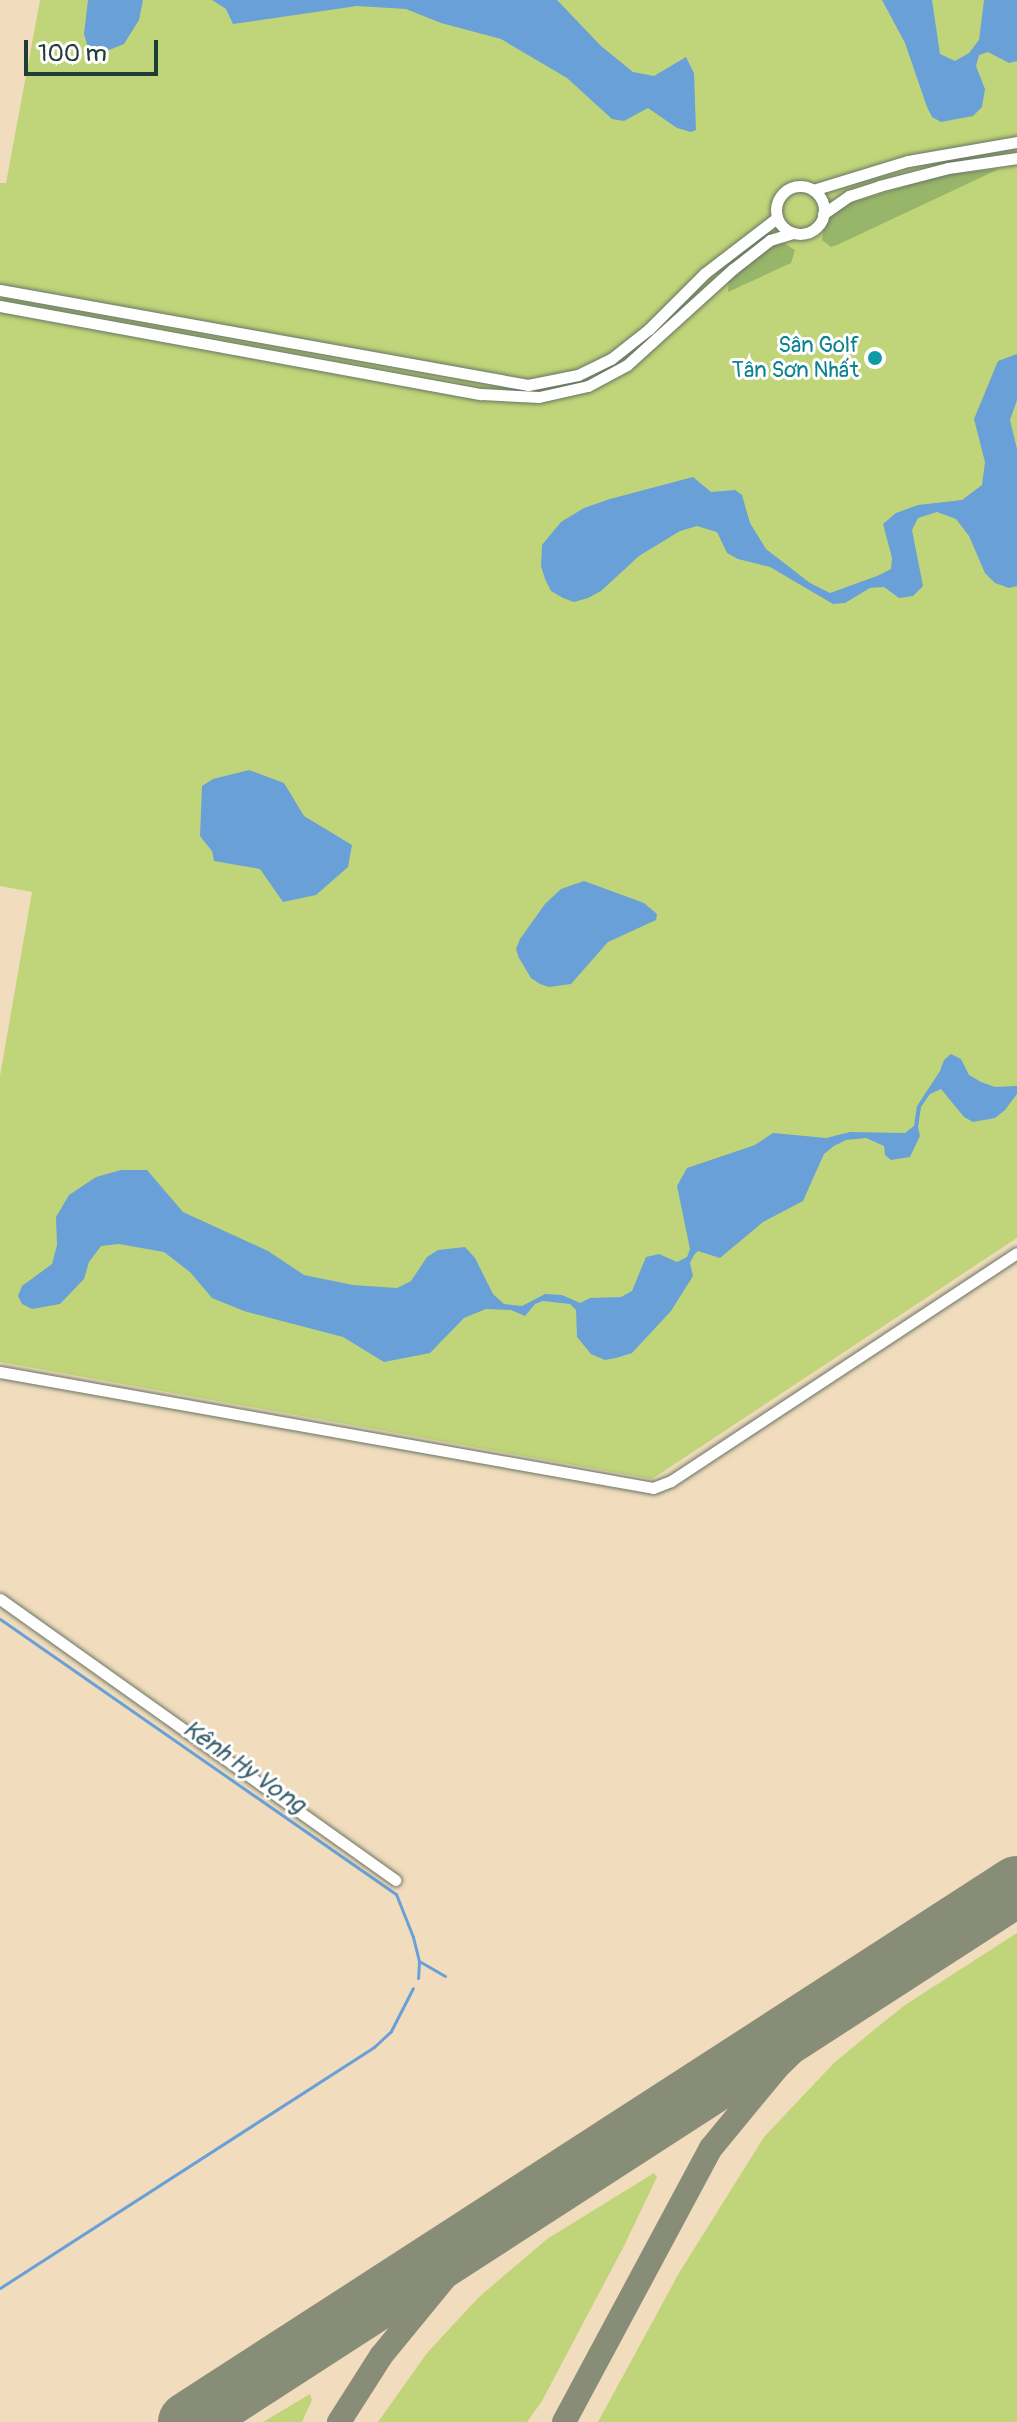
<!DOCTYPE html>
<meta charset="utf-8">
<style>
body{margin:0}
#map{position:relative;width:1017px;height:2422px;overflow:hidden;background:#f1ddbd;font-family:Pangolin,sans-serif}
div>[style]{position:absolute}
.green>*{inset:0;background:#c0d579}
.forest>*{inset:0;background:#98b669}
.water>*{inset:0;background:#69a0d7}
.stream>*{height:3px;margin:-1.5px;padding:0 1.5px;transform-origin:1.5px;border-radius:1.5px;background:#69a0d7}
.taxiway>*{height:24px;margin:-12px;padding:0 12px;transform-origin:12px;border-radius:12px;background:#888d78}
.runway>*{height:60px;margin:-30px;padding:0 30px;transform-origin:30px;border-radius:30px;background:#888d78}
.roads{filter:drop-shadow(0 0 2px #687564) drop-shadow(0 0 2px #687564)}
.street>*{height:11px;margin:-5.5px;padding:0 5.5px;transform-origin:5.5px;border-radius:5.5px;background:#fff}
.street>.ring{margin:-5.5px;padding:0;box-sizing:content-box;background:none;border:11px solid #fff;border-radius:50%}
.dots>*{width:22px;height:22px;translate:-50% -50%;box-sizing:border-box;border:4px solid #fff;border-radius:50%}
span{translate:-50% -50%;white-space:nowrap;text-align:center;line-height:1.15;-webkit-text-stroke:6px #fff;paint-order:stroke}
.culture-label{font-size:22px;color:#0d838f}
.right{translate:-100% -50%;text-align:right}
.water-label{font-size:24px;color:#39606d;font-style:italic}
.scale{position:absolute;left:24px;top:40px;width:134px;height:36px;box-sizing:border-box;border:4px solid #1f3d34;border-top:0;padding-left:10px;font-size:24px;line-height:28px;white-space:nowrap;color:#1f3d34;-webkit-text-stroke:6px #fff;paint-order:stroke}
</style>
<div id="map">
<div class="green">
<i style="clip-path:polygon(40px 0,1017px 0,1017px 1238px,652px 1479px,0 1362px,0 1076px,32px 892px,0 886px,0 183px,6px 183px)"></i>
<i style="clip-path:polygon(1017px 1933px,1017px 2422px,598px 2422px,679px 2273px,764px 2137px,834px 2063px,875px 2029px,905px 2005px)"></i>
<i style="clip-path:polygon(654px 2173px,657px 2177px,624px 2246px,542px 2401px,527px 2422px,378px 2422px,427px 2353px,479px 2297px,547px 2239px)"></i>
<i style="clip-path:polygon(310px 2394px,312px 2400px,302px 2422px,263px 2422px)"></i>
</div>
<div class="forest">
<i style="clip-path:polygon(999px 169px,837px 245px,831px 247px,822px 240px,824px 223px,838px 207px,942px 175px)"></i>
<i style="clip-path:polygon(782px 242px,795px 250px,791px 263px,728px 292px,729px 277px,770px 245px)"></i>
</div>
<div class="water">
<i style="clip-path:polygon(88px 0,143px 0,139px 20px,124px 44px,99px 54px,89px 51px,84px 34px)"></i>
<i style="clip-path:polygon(212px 0,557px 0,601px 46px,633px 72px,654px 76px,686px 57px,694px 73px,696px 130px,691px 132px,677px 128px,648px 108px,624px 121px,612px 119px,567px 78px,501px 39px,441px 23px,406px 9px,357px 6px,233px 24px,226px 9px)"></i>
<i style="clip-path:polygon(882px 0,932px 0,940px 54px,955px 61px,969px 53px,979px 40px,984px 0,1017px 0,1017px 61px,1009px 63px,988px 52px,979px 55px,976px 66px,985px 89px,982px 107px,973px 116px,941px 122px,932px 117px,927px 107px,905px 43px)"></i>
<i style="clip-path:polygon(1017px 354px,1017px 400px,1010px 420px,1017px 449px,1017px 586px,1009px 588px,995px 583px,985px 573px,969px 536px,956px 519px,937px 512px,918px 518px,912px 530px,923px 586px,913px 596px,899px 598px,884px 587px,870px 588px,845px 603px,833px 604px,770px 567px,738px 559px,727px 553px,717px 532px,697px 526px,680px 531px,639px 556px,601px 591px,588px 598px,574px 602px,563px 598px,551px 591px,545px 579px,541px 566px,542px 545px,561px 522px,584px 508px,610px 499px,693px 477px,711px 492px,735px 490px,742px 495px,750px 523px,766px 549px,810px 583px,830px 593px,877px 576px,891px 569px,892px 558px,883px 524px,896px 513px,918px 505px,962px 500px,982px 485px,985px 462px,974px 419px,998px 361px)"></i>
<i style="clip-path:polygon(249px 770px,284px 783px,304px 816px,352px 845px,348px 867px,316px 895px,283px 902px,260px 869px,214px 861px,212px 851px,200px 836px,202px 786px,213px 779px)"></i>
<i style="clip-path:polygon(584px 881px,644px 903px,657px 914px,656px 920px,608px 942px,571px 984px,549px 987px,540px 984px,531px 978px,519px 958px,516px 949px,520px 939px,545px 904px,561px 889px)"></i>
<i style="clip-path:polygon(951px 1054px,961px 1059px,969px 1075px,981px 1082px,995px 1087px,1017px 1086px,1017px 1094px,1005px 1110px,995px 1118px,973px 1122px,964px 1117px,941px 1089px,930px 1094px,921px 1107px,918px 1127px,920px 1136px,910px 1157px,891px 1160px,885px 1155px,884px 1146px,866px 1138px,846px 1140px,834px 1146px,824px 1154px,803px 1201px,763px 1222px,720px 1258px,698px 1251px,694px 1255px,690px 1263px,693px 1276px,671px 1311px,632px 1353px,616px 1358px,605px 1360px,591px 1354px,577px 1337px,576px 1310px,570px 1304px,543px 1301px,535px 1304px,525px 1316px,511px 1310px,486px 1309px,464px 1318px,430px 1353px,384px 1362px,343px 1337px,244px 1311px,212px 1298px,190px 1272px,164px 1252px,119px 1244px,101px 1246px,89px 1262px,84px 1279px,60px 1304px,32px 1309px,22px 1304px,18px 1296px,22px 1286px,52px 1264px,57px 1245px,56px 1217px,69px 1195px,96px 1177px,121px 1170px,147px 1170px,183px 1212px,268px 1251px,304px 1275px,353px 1285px,397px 1288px,411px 1281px,427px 1257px,438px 1250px,465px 1247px,475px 1258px,493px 1294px,504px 1304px,522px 1306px,545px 1294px,562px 1295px,580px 1303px,590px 1298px,621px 1297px,632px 1291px,646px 1257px,659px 1254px,677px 1262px,687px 1257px,690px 1249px,677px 1186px,687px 1168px,755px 1145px,773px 1133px,826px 1138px,850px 1132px,905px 1133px,914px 1126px,917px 1106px,940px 1071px,944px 1060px)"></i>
</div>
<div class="stream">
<i style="left:0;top:1619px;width:482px;rotate:34.8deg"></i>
<i style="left:396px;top:1894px;width:46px;rotate:68.4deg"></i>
<i style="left:413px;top:1937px;width:25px;rotate:76deg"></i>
<i style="left:419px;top:1961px;width:17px;rotate:93deg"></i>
<i style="left:419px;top:1961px;width:30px;rotate:30deg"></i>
<i style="left:0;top:2288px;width:445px;rotate:-32.8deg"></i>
<i style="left:374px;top:2047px;width:23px;rotate:-43deg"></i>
<i style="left:391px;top:2031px;width:48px;rotate:-62.9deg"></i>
</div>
<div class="taxiway">
<i style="left:339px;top:2422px;width:78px;rotate:-57.5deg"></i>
<i style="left:381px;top:2356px;width:107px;rotate:-50.7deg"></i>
<i style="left:449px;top:2273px;width:121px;rotate:-40.3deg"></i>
<i style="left:564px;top:2422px;width:311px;rotate:-61.8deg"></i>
<i style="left:711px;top:2148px;width:104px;rotate:-50.5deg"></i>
<i style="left:777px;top:2068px;width:110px;rotate:-44.6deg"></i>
</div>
<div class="runway">
<i style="left:188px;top:2422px;width:987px;rotate:-32.89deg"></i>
</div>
<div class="roads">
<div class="street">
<i class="ring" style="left:776px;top:186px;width:37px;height:37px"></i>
<i style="left:813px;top:190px;width:99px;rotate:-17deg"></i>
<i style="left:908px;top:161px;width:111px;rotate:-9.9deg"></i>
<i style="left:823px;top:214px;width:32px;rotate:-35deg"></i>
<i style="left:849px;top:196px;width:32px;rotate:-18deg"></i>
<i style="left:879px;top:186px;width:71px;rotate:-14.6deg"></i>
<i style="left:948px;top:168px;width:70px;rotate:-8.2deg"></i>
<i style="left:0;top:290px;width:536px;rotate:10.2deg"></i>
<i style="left:528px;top:385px;width:51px;rotate:-11.3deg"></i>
<i style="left:578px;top:375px;width:37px;rotate:-26deg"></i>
<i style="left:611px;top:359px;width:48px;rotate:-38.3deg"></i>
<i style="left:649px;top:329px;width:79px;rotate:-45deg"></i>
<i style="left:705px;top:273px;width:91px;rotate:-37.4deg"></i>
<i style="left:0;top:306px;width:489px;rotate:10.4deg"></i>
<i style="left:481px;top:394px;width:58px;rotate:3deg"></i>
<i style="left:539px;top:397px;width:50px;rotate:-12.7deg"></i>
<i style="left:588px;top:386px;width:44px;rotate:-28.3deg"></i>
<i style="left:627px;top:365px;width:143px;rotate:-42.2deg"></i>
<i style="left:733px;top:269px;width:47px;rotate:-38.1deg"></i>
<i style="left:770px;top:240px;width:24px;rotate:-17deg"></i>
<i style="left:0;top:1372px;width:663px;rotate:10.07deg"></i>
<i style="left:653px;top:1488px;width:19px;rotate:-21deg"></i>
<i style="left:671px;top:1481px;width:414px;rotate:-33.4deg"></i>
<i style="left:0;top:1599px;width:485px;rotate:35.4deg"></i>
</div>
</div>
<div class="dots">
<i style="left:875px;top:358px;background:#0f9aa8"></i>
</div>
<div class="culture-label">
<span class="right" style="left:859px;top:358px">Sân Golf<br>Tân Sơn Nhất</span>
</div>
<div class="water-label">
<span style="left:244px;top:1767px;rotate:35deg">Kênh Hy Vọng</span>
</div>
<div class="scale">100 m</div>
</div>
